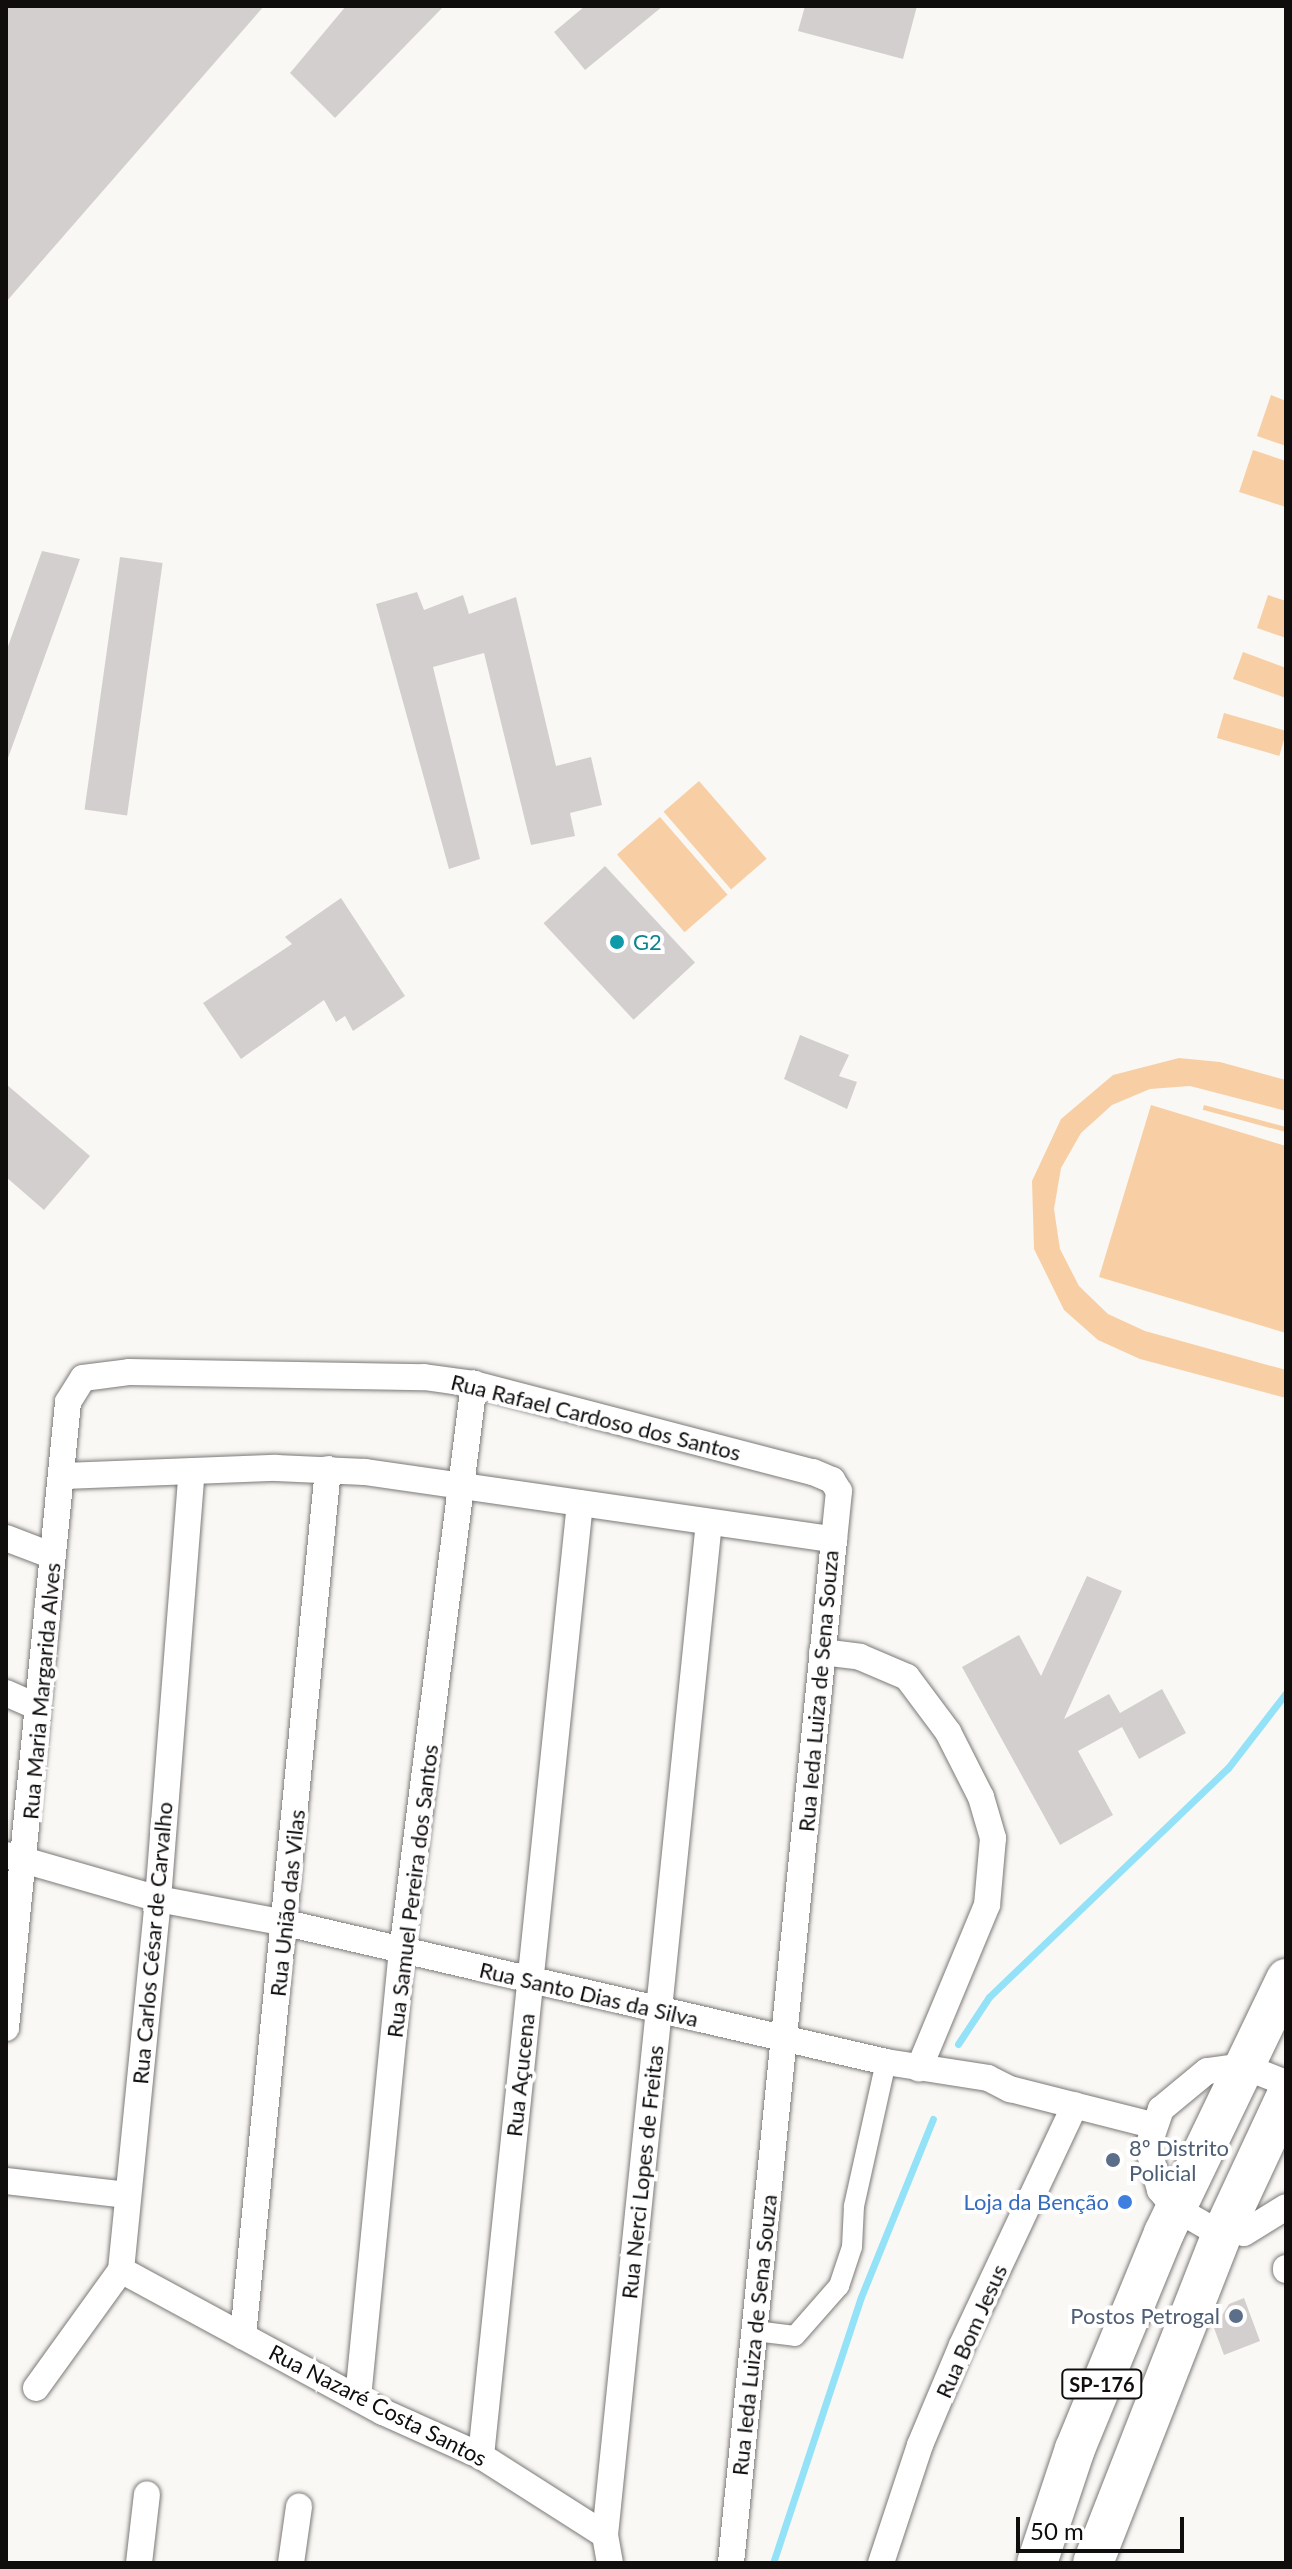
<!DOCTYPE html>
<meta charset="utf-8">
<style>
body{margin:0}
#map{position:relative;width:1292px;height:2569px;overflow:hidden;background:#faf8f5;font-family:Lato,sans-serif}
div>[style]{position:absolute}
.green>*{inset:0;background:#f8cfa4;transform-origin:0 0}
.stream>*{height:7px;margin:-3.5px;padding:0 3.5px;transform-origin:3.5px;border-radius:3.5px;background:#94e2f8}
.building>*{inset:0;background:#d3cfcf;transform-origin:0 0}
.roads{filter:drop-shadow(0 0 2px #7b7977) drop-shadow(0 0 2px #7b7977)}
.pedestrian>*{height:20px;margin:-10px;padding:0 10px;transform-origin:10px;border-radius:10px;background:#fff}
.minor>*{height:26px;margin:-13px;padding:0 13px;transform-origin:13px;border-radius:13px;background:#fff}
.primary>*{height:40px;margin:-20px;padding:0 20px;transform-origin:20px;border-radius:20px;background:#fff}
.dots>*{width:22px;height:22px;translate:-50% -50%;box-sizing:border-box;border:4px solid #fff;border-radius:50%}
span{translate:-50% -50%;white-space:nowrap;text-align:center;line-height:1.15;-webkit-text-stroke:8px #fff;paint-order:stroke}
.shield-label span{padding:2px 6px;background:#fff;border:2px solid;border-radius:6px;-webkit-text-stroke-width:0}
.shield-label{font-size:20px;color:#0f0e0d;font-weight:700}
.culture-label{font-size:22px;color:#0d838f}
.left{translate:0 -50%;text-align:left}
.street-label{font-size:22px;color:#0f0e0d}
.service-label{font-size:22px;color:#4e5e75}
.right{translate:-100% -50%;text-align:right}
.shop-label{font-size:22px;color:#366cbe}
.frame{position:absolute;inset:0;border:8px solid #0f0e0d;pointer-events:none}
.scale{position:absolute;left:1016px;top:2517px;width:168px;height:36px;box-sizing:border-box;border:4px solid #0f0e0d;border-top:0;padding-left:10px;font-size:24px;line-height:28px;white-space:nowrap;color:#0f0e0d;-webkit-text-stroke:6px #fff;paint-order:stroke}
</style>
<div id="map">
<div class="green">
<i style="clip-path:polygon(1271px 395px,1286px 401px,1286px 446px,1257px 436px)"></i>
<i style="clip-path:polygon(1253px 450px,1286px 461px,1286px 507px,1239px 492px)"></i>
<i style="clip-path:polygon(1268px 595px,1286px 601px,1286px 638px,1257px 628px)"></i>
<i style="clip-path:polygon(1243px 652px,1286px 668px,1286px 698px,1233px 679px)"></i>
<i style="left:1224px;top:713px;width:65px;height:26px;rotate:16deg"></i>
<i style="left:699px;top:781px;width:103px;height:47px;rotate:49deg"></i>
<i style="left:660px;top:817px;width:103px;height:57px;rotate:49deg"></i>
<i style="clip-path:polygon(1179px 1058px,1220px 1062px,1286px 1080px,1286px 1111px,1190px 1086px,1150px 1089px,1112px 1105px,1081px 1133px,1061px 1168px,1054px 1209px,1060px 1249px,1079px 1286px,1108px 1314px,1145px 1331px,1286px 1370px,1286px 1398px,1140px 1359px,1098px 1340px,1064px 1310px,1034px 1249px,1032px 1181px,1061px 1119px,1113px 1075px)"></i>
<i style="clip-path:polygon(1151px 1105px,1286px 1146px,1286px 1333px,1099px 1277px)"></i>
<i style="left:1204px;top:1105px;width:85px;height:5px;rotate:15deg"></i>
</div>
<div class="stream">
<i style="left:958px;top:2044px;width:56px;rotate:-56.6deg"></i>
<i style="left:989px;top:1997px;width:331px;rotate:-43.8deg"></i>
<i style="left:1228px;top:1768px;width:95px;rotate:-52.3deg"></i>
<i style="left:773px;top:2563px;width:280px;rotate:-71.7deg"></i>
<i style="left:861px;top:2297px;width:192px;rotate:-68deg"></i>
</div>
<div class="building">
<i style="clip-path:polygon(6px 6px,264px 6px,6px 302px)"></i>
<i style="clip-path:polygon(346px 6px,444px 6px,335px 118px,290px 73px)"></i>
<i style="clip-path:polygon(585px 6px,663px 6px,585px 70px,554px 32px)"></i>
<i style="clip-path:polygon(805px 6px,917px 6px,903px 59px,798px 31px)"></i>
<i style="clip-path:polygon(42px 551px,80px 559px,8px 758px,6px 652px)"></i>
<i style="left:120px;top:557px;width:43px;height:255px;rotate:8deg"></i>
<i style="clip-path:polygon(417px 592px,424px 610px,463px 595px,469px 614px,516px 597px,556px 766px,591px 757px,602px 805px,570px 813px,575px 836px,531px 845px,484px 653px,433px 667px,480px 859px,449px 869px,376px 604px)"></i>
<i style="left:605px;top:866px;width:132px;height:84px;rotate:47deg"></i>
<i style="clip-path:polygon(341px 898px,405px 996px,353px 1031px,345px 1016px,336px 1022px,324px 1000px,241px 1059px,203px 1003px,292px 944px,285px 937px)"></i>
<i style="clip-path:polygon(800px 1035px,849px 1055px,839px 1076px,857px 1082px,847px 1109px,784px 1079px)"></i>
<i style="clip-path:polygon(6px 1084px,90px 1156px,44px 1210px,6px 1177px)"></i>
<i style="clip-path:polygon(1087px 1576px,1122px 1591px,1064px 1719px,1109px 1694px,1120px 1713px,1162px 1689px,1186px 1733px,1139px 1759px,1122px 1727px,1078px 1751px,1113px 1815px,1060px 1845px,962px 1667px,1019px 1635px,1041px 1676px)"></i>
<i style="clip-path:polygon(1244px 2298px,1260px 2341px,1224px 2355px,1214px 2328px,1229px 2304px)"></i>
</div>
<div class="roads">
<div class="pedestrian">
<i style="left:755px;top:2331px;width:40px;rotate:7.1deg"></i>
<i style="left:795px;top:2336px;width:67px;rotate:-48.7deg"></i>
<i style="left:839px;top:2286px;width:41px;rotate:-71.6deg"></i>
<i style="left:852px;top:2247px;width:41px;rotate:-87.2deg"></i>
<i style="left:854px;top:2206px;width:148px;rotate:-77.5deg"></i>
</div>
<div class="minor">
<i style="left:64px;top:1476px;width:212px;rotate:-2.2deg"></i>
<i style="left:276px;top:1468px;width:89px;rotate:2.6deg"></i>
<i style="left:365px;top:1472px;width:474px;rotate:8.2deg"></i>
<i style="left:834px;top:1540px;width:1028px;rotate:95.75deg"></i>
<i style="left:6px;top:1538px;width:50px;rotate:21deg"></i>
<i style="left:822px;top:1652px;width:38px;rotate:7deg"></i>
<i style="left:860px;top:1657px;width:51px;rotate:23.1deg"></i>
<i style="left:907px;top:1677px;width:69px;rotate:53.3deg"></i>
<i style="left:948px;top:1732px;width:73px;rotate:63.1deg"></i>
<i style="left:981px;top:1797px;width:43px;rotate:73.7deg"></i>
<i style="left:993px;top:1838px;width:67px;rotate:95.1deg"></i>
<i style="left:987px;top:1905px;width:177px;rotate:112.6deg"></i>
<i style="left:6px;top:1693px;width:35px;rotate:24deg"></i>
<i style="left:6px;top:1855px;width:158px;rotate:16.1deg"></i>
<i style="left:158px;top:1899px;width:130px;rotate:10.6deg"></i>
<i style="left:286px;top:1923px;width:616px;rotate:13.04deg"></i>
<i style="left:886px;top:2062px;width:103px;rotate:8.9deg"></i>
<i style="left:988px;top:2078px;width:25px;rotate:27deg"></i>
<i style="left:1010px;top:2089px;width:146px;rotate:14.2deg"></i>
<i style="left:6px;top:2028px;width:629px;rotate:-84.34deg"></i>
<i style="left:68px;top:1402px;width:28px;rotate:-58deg"></i>
<i style="left:83px;top:1378px;width:46px;rotate:-7.4deg"></i>
<i style="left:129px;top:1372px;width:295px;rotate:1deg"></i>
<i style="left:424px;top:1377px;width:50px;rotate:8deg"></i>
<i style="left:474px;top:1384px;width:350px;rotate:14.6deg"></i>
<i style="left:813px;top:1472px;width:21px;rotate:23deg"></i>
<i style="left:832px;top:1480px;width:13px;rotate:58deg"></i>
<i style="left:839px;top:1491px;width:49px;rotate:95.8deg"></i>
<i style="left:1286px;top:2083px;width:46px;rotate:-158.4deg"></i>
<i style="left:1243px;top:2066px;width:36px;rotate:172deg"></i>
<i style="left:1207px;top:2071px;width:60px;rotate:140.4deg"></i>
<i style="left:1161px;top:2109px;width:40px;rotate:108.9deg"></i>
<i style="left:1148px;top:2147px;width:45px;rotate:74.4deg"></i>
<i style="left:1160px;top:2190px;width:23px;rotate:50deg"></i>
<i style="left:1175px;top:2208px;width:38px;rotate:30deg"></i>
<i style="left:1208px;top:2227px;width:36px;rotate:9deg"></i>
<i style="left:1244px;top:2233px;width:49px;rotate:-31.8deg"></i>
<i style="left:6px;top:2181px;width:122px;rotate:6.6deg"></i>
<i style="left:1286px;top:2268px;width:2px;rotate:90deg"></i>
<i style="left:121px;top:2270px;width:298px;rotate:28.5deg"></i>
<i style="left:383px;top:2412px;width:107px;rotate:24.2deg"></i>
<i style="left:481px;top:2456px;width:147px;rotate:32.5deg"></i>
<i style="left:605px;top:2535px;width:28px;rotate:80deg"></i>
<i style="left:243px;top:2336px;width:871px;rotate:-84.4deg"></i>
<i style="left:36px;top:2388px;width:145px;rotate:-54.2deg"></i>
<i style="left:121px;top:2270px;width:373px;rotate:-84.3deg"></i>
<i style="left:158px;top:1899px;width:429px;rotate:-85.5deg"></i>
<i style="left:358px;top:2398px;width:448px;rotate:-84.4deg"></i>
<i style="left:402px;top:1952px;width:573px;rotate:-82.78deg"></i>
<i style="left:481px;top:2456px;width:958px;rotate:-84.07deg"></i>
<i style="left:605px;top:2535px;width:1018px;rotate:-84.14deg"></i>
<i style="left:139px;top:2563px;width:69px;rotate:-83.4deg"></i>
<i style="left:291px;top:2563px;width:57px;rotate:-81.9deg"></i>
<i style="left:881px;top:2563px;width:124px;rotate:-71.7deg"></i>
<i style="left:920px;top:2445px;width:108px;rotate:-67.2deg"></i>
<i style="left:962px;top:2345px;width:265px;rotate:-64.8deg"></i>
</div>
<div class="primary">
<i style="left:1037px;top:2563px;width:120px;rotate:-71.6deg"></i>
<i style="left:1075px;top:2449px;width:234px;rotate:-67.6deg"></i>
<i style="left:1164px;top:2233px;width:282px;rotate:-64.3deg"></i>
<i style="left:1093px;top:2563px;width:356px;rotate:-68.6deg"></i>
<i style="left:1223px;top:2232px;width:149px;rotate:-65deg"></i>
</div>
</div>
<div class="dots">
<i style="left:617px;top:942px;background:#0f9aa8"></i>
<i style="left:1113px;top:2160px;background:#5c6f8a"></i>
<i style="left:1125px;top:2202px;background:#3f7fe0"></i>
<i style="left:1236px;top:2316px;background:#5c6f8a"></i>
</div>
<div class="shield-label">
<span style="left:1102px;top:2384px">SP-176</span>
</div>
<div class="culture-label">
<span class="left" style="left:633px;top:942px">G2</span>
</div>
<div class="street-label">
<span style="left:596px;top:1417px;rotate:14deg">Rua Rafael Cardoso dos Santos</span>
<span style="left:41px;top:1691px;rotate:-85deg">Rua Maria Margarida Alves</span>
<span style="left:818px;top:1691px;rotate:-85deg">Rua Ieda Luiza de Sena Souza</span>
<span style="left:412px;top:1891px;rotate:-83deg">Rua Samuel Pereira dos Santos</span>
<span style="left:287px;top:1903px;rotate:-84deg">Rua União das Vilas</span>
<span style="left:152px;top:1943px;rotate:-85deg">Rua Carlos César de Carvalho</span>
<span style="left:589px;top:1994px;rotate:13deg">Rua Santo Dias da Silva</span>
<span style="left:520px;top:2075px;rotate:-84deg">Rua Açucena</span>
<span style="left:642px;top:2172px;rotate:-84deg">Rua Nerci Lopes de Freitas</span>
<span style="left:971px;top:2331px;rotate:-66deg">Rua Bom Jesus</span>
<span style="left:754px;top:2335px;rotate:-84deg">Rua Ieda Luiza de Sena Souza</span>
<span style="left:378px;top:2405px;rotate:27deg">Rua Nazaré Costa Santos</span>
</div>
<div class="service-label">
<span class="left" style="left:1129px;top:2160px">8º Distrito<br>Policial</span>
<span class="right" style="left:1220px;top:2316px">Postos Petrogal</span>
</div>
<div class="shop-label">
<span class="right" style="left:1109px;top:2202px">Loja da Benção</span>
</div>
<div class="frame"></div>
<div class="scale">50 m</div>
</div>
